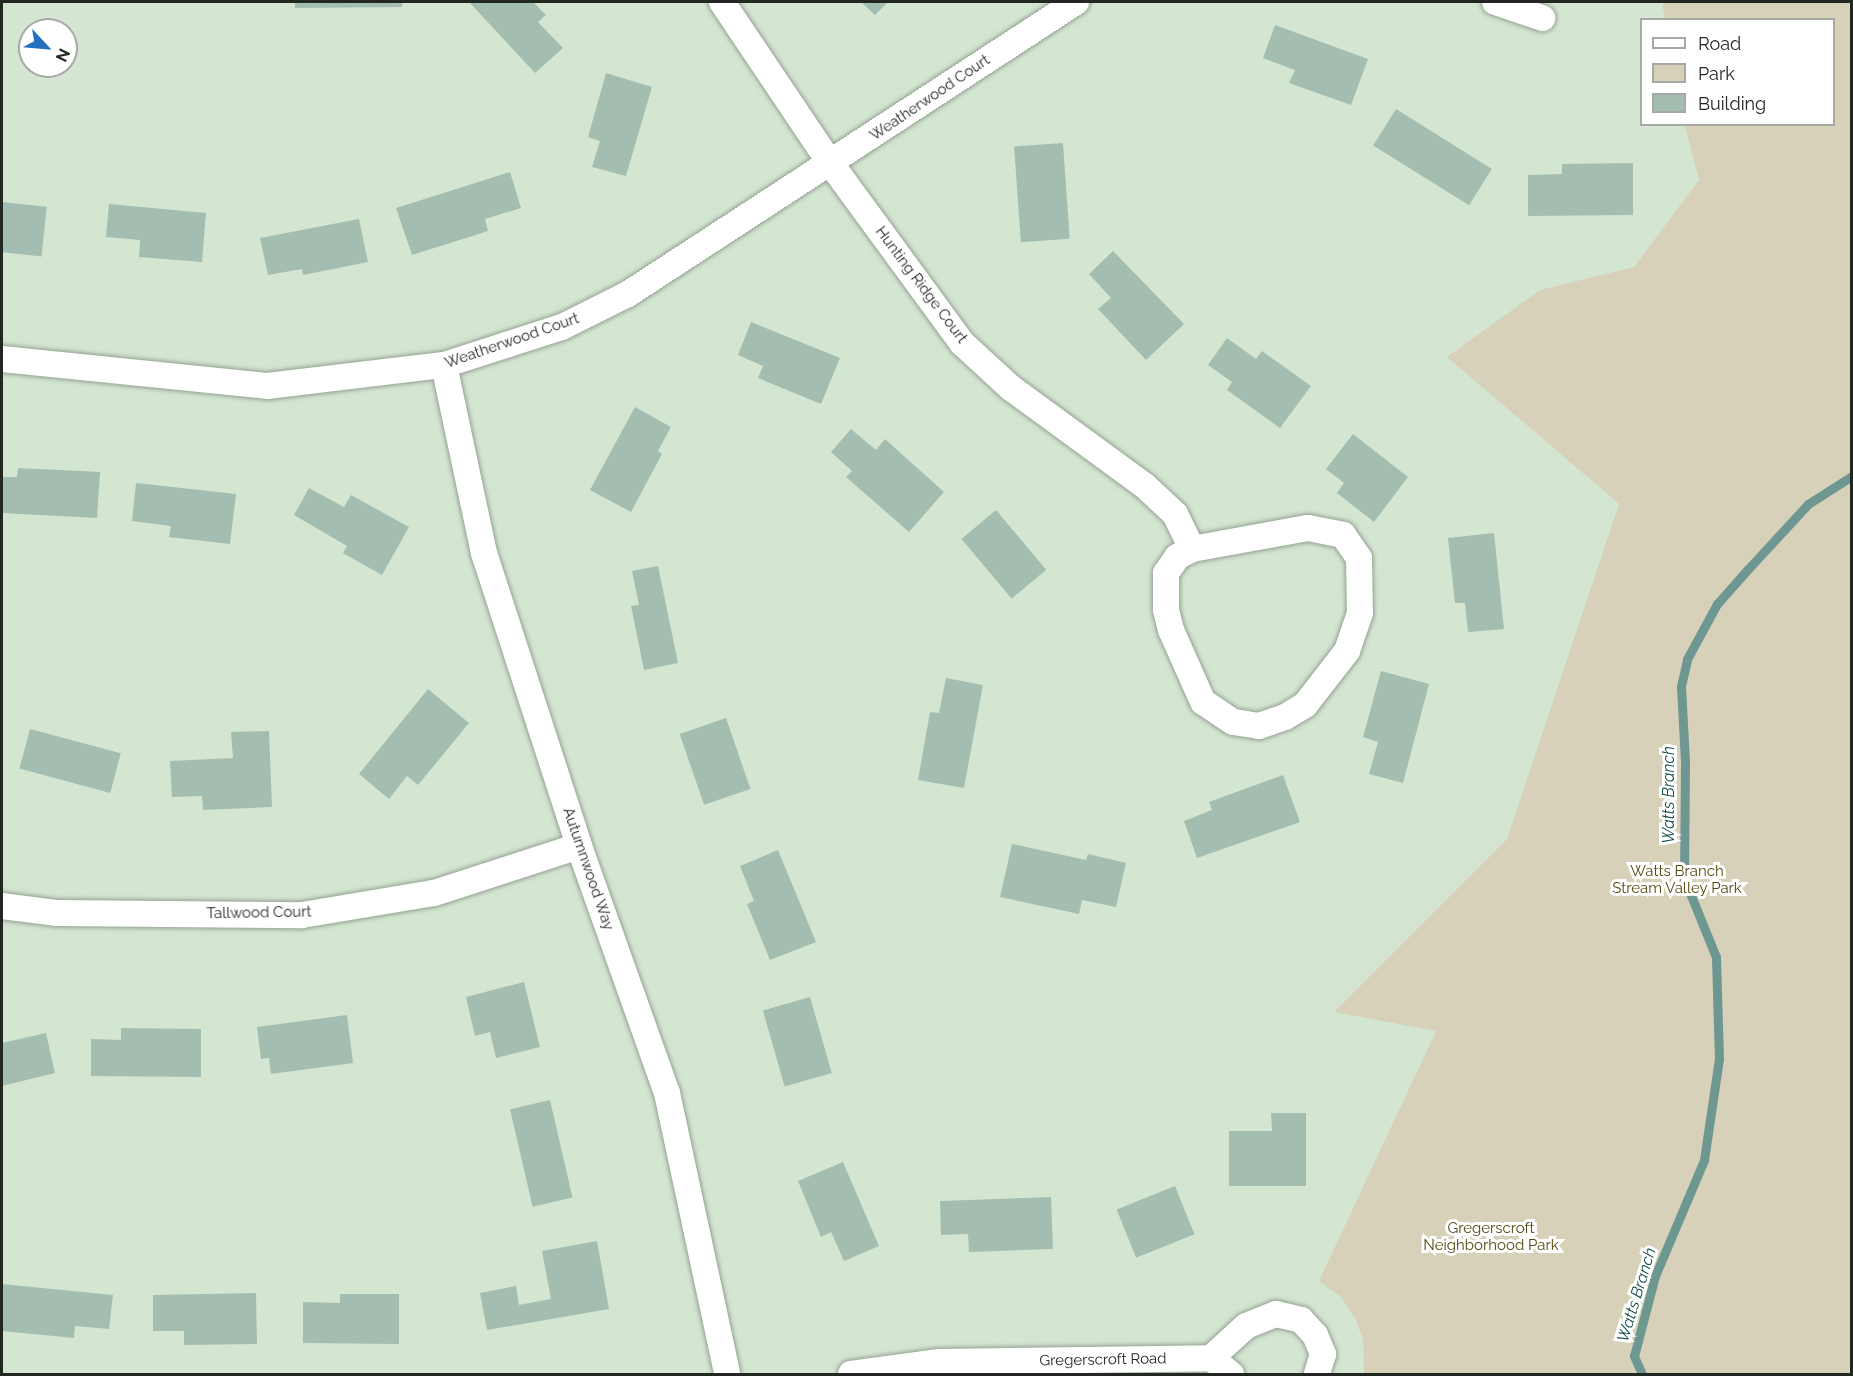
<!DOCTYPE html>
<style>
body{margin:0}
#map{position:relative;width:1853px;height:1376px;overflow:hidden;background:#d4e6d2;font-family:Raleway,sans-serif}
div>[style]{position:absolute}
.green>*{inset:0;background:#d6d1b8}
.stream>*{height:9px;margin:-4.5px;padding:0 4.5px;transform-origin:4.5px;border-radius:4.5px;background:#6f9792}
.building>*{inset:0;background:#a4bdb1;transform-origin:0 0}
.roads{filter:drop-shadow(0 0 2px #93a391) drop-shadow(0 0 2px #93a391)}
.minor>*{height:26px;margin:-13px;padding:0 13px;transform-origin:13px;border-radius:13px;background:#fff}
span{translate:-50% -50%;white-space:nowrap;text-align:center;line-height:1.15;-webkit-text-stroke:6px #fff;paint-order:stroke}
.street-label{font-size:15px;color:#222821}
.park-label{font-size:15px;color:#554b12}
.water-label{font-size:16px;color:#114d48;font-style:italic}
.frame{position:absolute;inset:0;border:3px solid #222821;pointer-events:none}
.legend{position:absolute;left:1640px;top:18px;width:195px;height:108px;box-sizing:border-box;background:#fff;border:2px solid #a7a9a6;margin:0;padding:8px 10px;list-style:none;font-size:18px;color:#222821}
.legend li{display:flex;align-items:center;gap:12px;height:30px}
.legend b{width:30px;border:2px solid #a7a9a6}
.north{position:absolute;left:18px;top:18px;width:60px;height:60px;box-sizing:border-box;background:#fff;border:2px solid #a7a9a6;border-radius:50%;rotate:116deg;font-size:16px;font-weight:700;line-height:24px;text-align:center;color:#222821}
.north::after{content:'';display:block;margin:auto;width:21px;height:27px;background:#2370c0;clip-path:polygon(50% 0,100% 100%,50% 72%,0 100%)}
</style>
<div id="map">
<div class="green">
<i style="clip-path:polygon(1662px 2px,1851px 2px,1851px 1374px,1364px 1374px,1363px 1340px,1356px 1320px,1341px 1297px,1319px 1281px,1436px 1031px,1334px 1012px,1507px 839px,1619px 504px,1447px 357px,1540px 290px,1634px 267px,1699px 180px,1685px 125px,1834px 124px,1834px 20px,1665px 19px)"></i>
</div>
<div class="stream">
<i style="left:1642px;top:1374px;width:20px;rotate:-114deg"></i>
<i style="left:1634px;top:1356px;width:83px;rotate:-75.3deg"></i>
<i style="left:1655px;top:1276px;width:126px;rotate:-67.1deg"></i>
<i style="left:1704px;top:1160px;width:102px;rotate:-81.6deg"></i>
<i style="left:1719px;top:1059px;width:102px;rotate:-91.7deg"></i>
<i style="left:1716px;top:957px;width:85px;rotate:-112.1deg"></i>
<i style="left:1684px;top:878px;width:117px;rotate:-89.5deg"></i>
<i style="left:1685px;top:761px;width:75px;rotate:-93.1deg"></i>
<i style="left:1681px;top:686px;width:28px;rotate:-77deg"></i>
<i style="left:1687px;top:659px;width:63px;rotate:-61.4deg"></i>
<i style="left:1717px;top:604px;width:48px;rotate:-48.4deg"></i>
<i style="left:1749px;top:568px;width:87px;rotate:-47.3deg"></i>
<i style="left:1808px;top:504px;width:52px;rotate:-32.5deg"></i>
</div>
<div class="building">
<i style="clip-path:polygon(295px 2px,402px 2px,402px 7px,295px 8px)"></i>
<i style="clip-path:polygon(469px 2px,533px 2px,546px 15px,538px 22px,563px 48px,535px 73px)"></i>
<i style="clip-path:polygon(861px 2px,888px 2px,875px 15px)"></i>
<i style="clip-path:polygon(1275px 25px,1368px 59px,1351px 105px,1289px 83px,1295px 70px,1263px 58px)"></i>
<i style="clip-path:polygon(606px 73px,652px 87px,626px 176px,592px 167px,600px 141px,588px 137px)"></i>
<i style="left:1396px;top:109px;width:113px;height:43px;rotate:32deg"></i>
<i style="left:1063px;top:143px;width:96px;height:49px;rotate:86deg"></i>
<i style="clip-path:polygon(1633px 163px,1633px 215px,1528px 216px,1528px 175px,1562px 174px,1562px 164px)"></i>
<i style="clip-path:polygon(510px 172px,521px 208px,485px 219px,488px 231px,412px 255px,396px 208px)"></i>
<i style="left:2px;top:202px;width:45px;height:50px;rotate:6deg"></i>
<i style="clip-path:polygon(109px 204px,206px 213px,202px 262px,139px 257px,140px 240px,106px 237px)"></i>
<i style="clip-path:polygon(359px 219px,368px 262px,303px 275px,302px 269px,268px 275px,260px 238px)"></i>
<i style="clip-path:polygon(1113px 251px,1184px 324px,1146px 360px,1098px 309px,1111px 298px,1089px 274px)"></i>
<i style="clip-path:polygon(751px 322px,840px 358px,821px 404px,758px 378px,763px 366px,738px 355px)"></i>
<i style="clip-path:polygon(1227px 338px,1256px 359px,1262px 351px,1311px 386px,1280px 428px,1227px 390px,1232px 382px,1208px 365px)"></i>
<i style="clip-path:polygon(635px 407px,671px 427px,658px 451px,662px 454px,631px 512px,590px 490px)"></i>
<i style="clip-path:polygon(851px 429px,876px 450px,885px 439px,944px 492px,909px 532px,846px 477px,852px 471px,831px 452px)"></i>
<i style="clip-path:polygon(1353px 434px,1408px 477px,1374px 522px,1337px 493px,1344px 483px,1326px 469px)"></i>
<i style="clip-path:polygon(18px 468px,100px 472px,97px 518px,2px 513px,2px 477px,17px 477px)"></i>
<i style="clip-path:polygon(136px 483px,236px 494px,230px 544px,169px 537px,171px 526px,132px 521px)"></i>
<i style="clip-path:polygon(309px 488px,344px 507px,351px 495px,409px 527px,382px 575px,343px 553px,347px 546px,294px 515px)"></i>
<i style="left:996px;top:510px;width:78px;height:45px;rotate:50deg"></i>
<i style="clip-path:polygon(1494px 533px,1504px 629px,1468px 632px,1465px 603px,1455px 603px,1448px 538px)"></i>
<i style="clip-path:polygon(658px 566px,678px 663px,644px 670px,631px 606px,639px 605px,632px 571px)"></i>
<i style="clip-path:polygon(1381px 671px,1429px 684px,1403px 783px,1369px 774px,1378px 742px,1363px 737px)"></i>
<i style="clip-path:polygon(946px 678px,983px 685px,964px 788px,918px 780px,930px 712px,939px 713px)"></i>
<i style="clip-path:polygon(428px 689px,469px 723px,418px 785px,407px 776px,389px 799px,359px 774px)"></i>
<i style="left:726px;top:718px;width:75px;height:49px;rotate:71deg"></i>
<i style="left:30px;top:729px;width:94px;height:41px;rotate:15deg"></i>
<i style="clip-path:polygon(269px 731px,272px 807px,203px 810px,202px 796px,172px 797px,170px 761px,233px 758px,231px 732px)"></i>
<i style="clip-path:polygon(1283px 775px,1300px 822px,1197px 858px,1184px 821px,1212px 810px,1209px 802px)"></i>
<i style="clip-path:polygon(1012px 844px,1086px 860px,1088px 854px,1126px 863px,1116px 907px,1082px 900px,1079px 914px,1000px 897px)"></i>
<i style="clip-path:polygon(778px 850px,816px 942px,770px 960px,747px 904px,754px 901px,740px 866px)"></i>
<i style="clip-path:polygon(524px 982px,540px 1047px,496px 1058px,490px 1032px,475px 1036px,466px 997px)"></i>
<i style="left:810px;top:997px;width:79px;height:49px;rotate:74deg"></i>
<i style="clip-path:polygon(347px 1015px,353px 1063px,271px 1074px,269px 1058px,261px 1059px,257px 1027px)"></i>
<i style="clip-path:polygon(121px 1028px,201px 1029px,201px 1077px,91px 1076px,91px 1039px,121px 1040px)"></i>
<i style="clip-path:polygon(46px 1033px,55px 1073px,2px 1086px,2px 1043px)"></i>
<i style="left:550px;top:1100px;width:100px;height:41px;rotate:77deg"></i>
<i style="clip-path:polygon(1271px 1113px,1306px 1113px,1306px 1186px,1229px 1186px,1229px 1131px,1272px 1131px)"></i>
<i style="clip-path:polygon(843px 1162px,879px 1246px,844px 1261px,831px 1232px,821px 1237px,798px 1181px)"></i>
<i style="left:1175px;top:1186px;width:52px;height:63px;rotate:68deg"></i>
<i style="clip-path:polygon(1051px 1197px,1053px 1249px,969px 1252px,968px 1234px,941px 1235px,940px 1201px)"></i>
<i style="clip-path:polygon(597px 1241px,609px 1309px,487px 1330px,480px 1293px,516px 1286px,519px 1305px,551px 1299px,542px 1251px)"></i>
<i style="clip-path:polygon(2px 1284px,113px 1295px,109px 1329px,75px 1326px,74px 1338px,2px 1331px)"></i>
<i style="clip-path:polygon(256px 1293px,257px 1344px,184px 1345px,184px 1331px,153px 1331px,153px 1295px)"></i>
<i style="clip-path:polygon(340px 1294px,399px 1294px,399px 1344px,303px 1343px,303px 1302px,340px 1303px)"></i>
</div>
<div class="roads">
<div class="minor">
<i style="left:722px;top:2px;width:195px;rotate:56.1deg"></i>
<i style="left:831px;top:164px;width:222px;rotate:53.8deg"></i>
<i style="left:962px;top:343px;width:67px;rotate:42.6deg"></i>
<i style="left:1011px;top:388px;width:166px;rotate:36.2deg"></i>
<i style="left:1145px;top:486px;width:41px;rotate:43deg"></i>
<i style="left:1175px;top:514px;width:39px;rotate:64deg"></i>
<i style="left:1495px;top:2px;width:50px;rotate:18.8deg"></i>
<i style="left:2px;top:359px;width:266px;rotate:5.8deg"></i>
<i style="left:267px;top:386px;width:178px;rotate:-6.8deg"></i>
<i style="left:444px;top:365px;width:124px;rotate:-17.9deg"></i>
<i style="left:562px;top:327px;width:74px;rotate:-26.6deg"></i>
<i style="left:628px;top:294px;width:535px;rotate:-33.1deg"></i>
<i style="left:444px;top:365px;width:192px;rotate:78deg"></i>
<i style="left:484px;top:553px;width:308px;rotate:72deg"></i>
<i style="left:579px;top:846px;width:262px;rotate:70.4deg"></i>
<i style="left:667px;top:1093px;width:287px;rotate:77.9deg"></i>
<i style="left:1308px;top:528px;width:36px;rotate:11deg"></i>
<i style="left:1343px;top:535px;width:28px;rotate:55deg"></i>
<i style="left:1359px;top:558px;width:55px;rotate:89deg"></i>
<i style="left:1360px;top:613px;width:40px;rotate:108.9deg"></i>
<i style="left:1347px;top:651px;width:68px;rotate:127.9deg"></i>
<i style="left:1305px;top:705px;width:23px;rotate:149deg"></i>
<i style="left:1285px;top:717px;width:28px;rotate:161deg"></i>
<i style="left:1259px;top:726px;width:26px;rotate:-171deg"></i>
<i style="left:1233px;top:722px;width:36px;rotate:-146deg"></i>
<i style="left:1203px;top:702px;width:79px;rotate:-114deg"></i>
<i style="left:1171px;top:630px;width:21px;rotate:-104deg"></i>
<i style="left:1166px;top:610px;width:37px;rotate:-90deg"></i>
<i style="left:1166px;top:573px;width:19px;rotate:-55deg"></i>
<i style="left:1177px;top:557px;width:17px;rotate:-28deg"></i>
<i style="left:1192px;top:549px;width:118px;rotate:-10.3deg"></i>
<i style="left:2px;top:906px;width:54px;rotate:7.4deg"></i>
<i style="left:56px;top:913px;width:246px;rotate:0.5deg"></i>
<i style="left:302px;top:915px;width:134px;rotate:-9.5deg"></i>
<i style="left:434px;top:893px;width:152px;rotate:-18deg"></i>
<i style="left:1211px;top:1358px;width:47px;rotate:-42.4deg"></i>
<i style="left:1246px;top:1326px;width:32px;rotate:-22deg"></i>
<i style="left:1276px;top:1314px;width:26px;rotate:13deg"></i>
<i style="left:1301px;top:1320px;width:21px;rotate:47deg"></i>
<i style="left:1315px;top:1335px;width:21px;rotate:67deg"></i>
<i style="left:1323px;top:1354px;width:21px;rotate:107deg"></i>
<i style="left:851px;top:1374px;width:89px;rotate:-7.8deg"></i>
<i style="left:939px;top:1362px;width:272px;rotate:-0.8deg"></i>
<i style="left:1211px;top:1358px;width:26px;rotate:39deg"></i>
</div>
</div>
<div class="street-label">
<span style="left:930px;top:98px;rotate:-34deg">Weatherwood Court</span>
<span style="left:921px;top:285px;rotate:53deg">Hunting Ridge Court</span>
<span style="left:512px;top:341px;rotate:-19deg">Weatherwood Court</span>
<span style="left:588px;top:869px;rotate:71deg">Autumnwood Way</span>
<span style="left:259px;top:913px;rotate:-1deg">Tallwood Court</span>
<span style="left:1103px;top:1360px;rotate:-1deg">Gregerscroft Road</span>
</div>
<div class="park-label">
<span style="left:1677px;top:880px">Watts Branch<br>Stream Valley Park</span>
<span style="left:1491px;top:1237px">Gregerscroft<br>Neighborhood Park</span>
</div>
<div class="water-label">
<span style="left:1669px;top:795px;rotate:-90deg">Watts Branch</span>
<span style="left:1637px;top:1295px;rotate:-73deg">Watts Branch</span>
</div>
<div class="frame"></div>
<ul class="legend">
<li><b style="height:8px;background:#fff"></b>Road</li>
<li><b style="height:16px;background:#d6d1b8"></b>Park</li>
<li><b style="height:16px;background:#a4bdb1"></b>Building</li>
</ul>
<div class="north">N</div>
</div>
